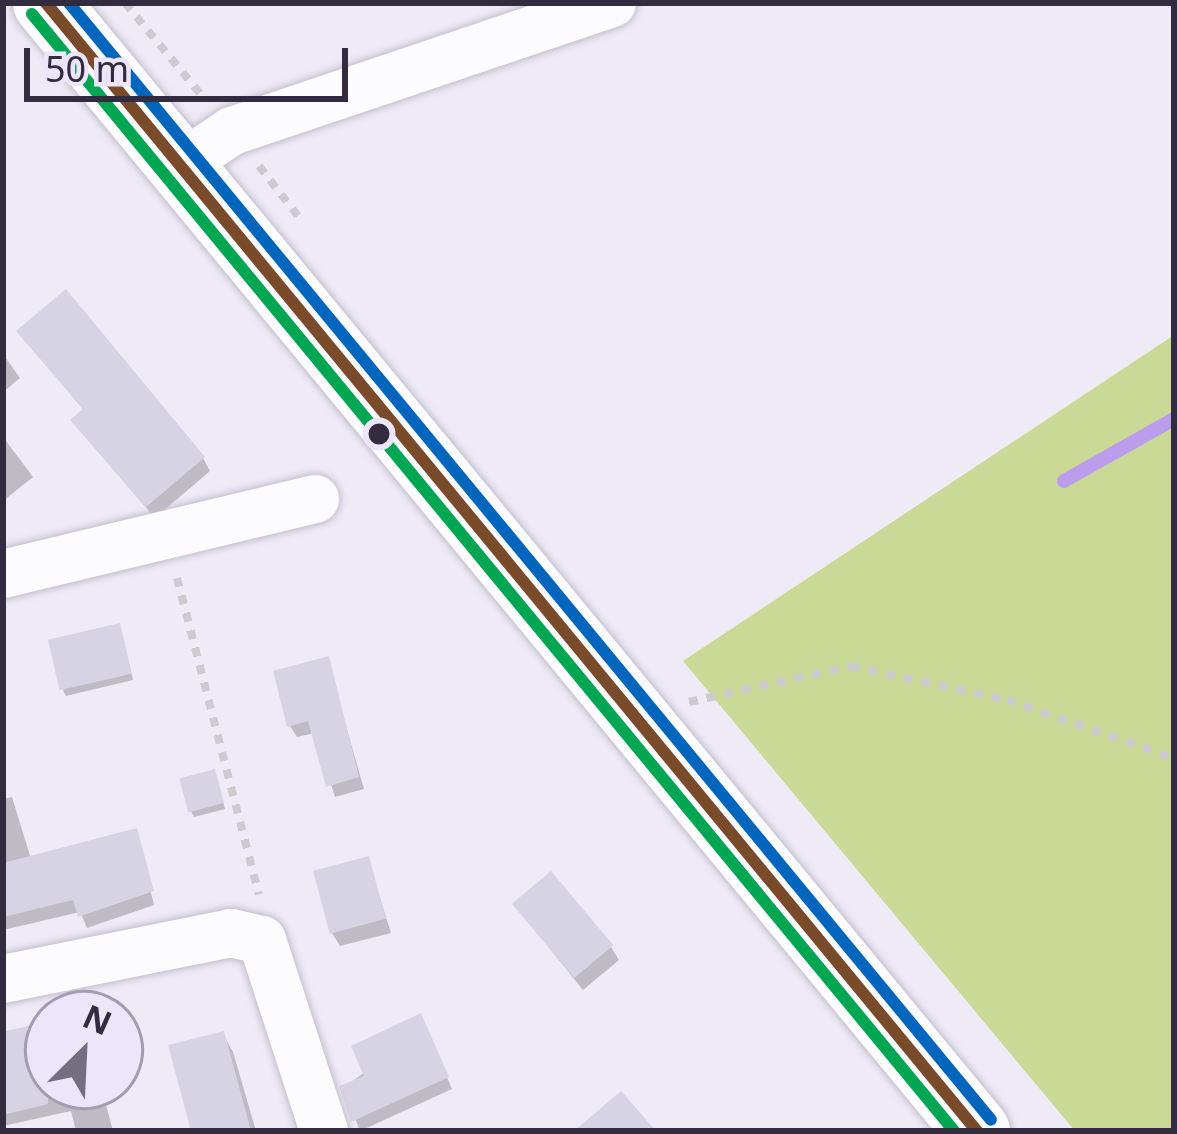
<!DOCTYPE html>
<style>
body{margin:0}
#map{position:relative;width:1177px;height:1134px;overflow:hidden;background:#eeeaf6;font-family:"Noto Sans",sans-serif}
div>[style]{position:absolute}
.green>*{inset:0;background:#cbd997}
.shadow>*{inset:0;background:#0003}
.stream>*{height:14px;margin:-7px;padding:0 7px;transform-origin:7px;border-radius:7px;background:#bc9cec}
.building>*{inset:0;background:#d6d4e4;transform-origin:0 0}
.path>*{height:8px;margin-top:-4px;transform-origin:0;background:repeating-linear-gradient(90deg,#cdcad0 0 9px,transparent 0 18px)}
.roads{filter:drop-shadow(0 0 3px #c4bfcd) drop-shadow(0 0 3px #c4bfcd)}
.minor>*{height:48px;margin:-24px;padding:0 24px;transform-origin:24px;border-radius:24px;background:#fcfcfe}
.secondary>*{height:66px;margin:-33px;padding:0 33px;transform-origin:33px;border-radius:33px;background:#fcfcfe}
.bus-1>*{height:12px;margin:-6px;padding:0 6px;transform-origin:6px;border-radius:6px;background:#7a4b2a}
.bus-2>*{height:12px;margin:-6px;padding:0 6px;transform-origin:6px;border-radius:6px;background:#00a651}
.bus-3>*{height:12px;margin:-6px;padding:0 6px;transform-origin:6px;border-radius:6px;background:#0065bd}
.dots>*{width:33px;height:33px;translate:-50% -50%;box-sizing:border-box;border:6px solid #ede6fa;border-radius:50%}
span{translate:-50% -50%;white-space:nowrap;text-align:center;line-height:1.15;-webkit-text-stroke:9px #ede6fa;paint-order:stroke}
.frame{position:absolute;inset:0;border:6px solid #332c40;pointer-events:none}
.north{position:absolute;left:24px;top:990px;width:120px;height:120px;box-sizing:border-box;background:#ede6fa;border:3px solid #a39cb0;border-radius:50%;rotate:24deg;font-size:33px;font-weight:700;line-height:48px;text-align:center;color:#332c40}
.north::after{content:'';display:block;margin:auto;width:42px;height:54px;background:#746e80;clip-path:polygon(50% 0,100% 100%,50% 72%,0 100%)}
.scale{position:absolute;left:24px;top:48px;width:324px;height:54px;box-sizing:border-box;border:6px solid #332c40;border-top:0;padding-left:15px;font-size:36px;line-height:42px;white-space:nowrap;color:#332c40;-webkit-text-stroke:9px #ede6fa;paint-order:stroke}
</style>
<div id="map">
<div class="green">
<i style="clip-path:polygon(1174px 335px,1174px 1131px,1075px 1131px,683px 661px)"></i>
</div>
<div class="shadow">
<i style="clip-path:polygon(20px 331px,203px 458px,210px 471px,155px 518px,82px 433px,74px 421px,85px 412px)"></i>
<i style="clip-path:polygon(3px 354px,20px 378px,3px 392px)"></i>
<i style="clip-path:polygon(3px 437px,33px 477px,3px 501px)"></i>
<i style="clip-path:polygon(122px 633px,133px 680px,66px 696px,63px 690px)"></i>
<i style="clip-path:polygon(327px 660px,364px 789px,335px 797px,315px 733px,297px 737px,290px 726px)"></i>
<i style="clip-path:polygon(217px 779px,225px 809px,194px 817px,191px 811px)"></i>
<i style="clip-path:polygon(12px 797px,31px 859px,136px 831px,154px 905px,87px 928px,80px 912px,3px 930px,3px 799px)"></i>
<i style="clip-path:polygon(368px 860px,391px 933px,340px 946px,332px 933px)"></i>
<i style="clip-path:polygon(515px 905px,611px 947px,619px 960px,583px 990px)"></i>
<i style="clip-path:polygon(426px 1028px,452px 1089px,360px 1131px,343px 1088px)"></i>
<i style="clip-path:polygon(48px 1030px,48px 1086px,101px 1086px,113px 1131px,76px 1131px,71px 1111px,3px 1126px,3px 1035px)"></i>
<i style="clip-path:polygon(223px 1034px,233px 1052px,256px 1131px,194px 1131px)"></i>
</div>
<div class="stream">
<i style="left:1064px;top:481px;width:126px;rotate:-29.4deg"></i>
</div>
<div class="building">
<i style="clip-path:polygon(66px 289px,205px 457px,146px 507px,70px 420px,83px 409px,16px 331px)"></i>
<i style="left:120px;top:623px;width:52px;height:74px;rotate:77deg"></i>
<i style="clip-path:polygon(329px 656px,359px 777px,326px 787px,308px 721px,287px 727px,273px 671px)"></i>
<i style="left:215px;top:769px;width:35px;height:37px;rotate:75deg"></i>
<i style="clip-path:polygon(137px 828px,154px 891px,78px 917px,73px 900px,3px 917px,3px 863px)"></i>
<i style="left:369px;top:856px;width:65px;height:58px;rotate:75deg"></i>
<i style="left:551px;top:871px;width:97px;height:51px;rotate:50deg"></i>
<i style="clip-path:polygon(421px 1013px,449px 1077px,351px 1122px,339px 1086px,364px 1076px,351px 1046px)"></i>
<i style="clip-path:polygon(48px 1021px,48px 1104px,3px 1115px,3px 1032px)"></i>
<i style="clip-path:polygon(224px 1031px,251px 1131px,191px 1131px,168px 1045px)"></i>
<i style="clip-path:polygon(621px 1091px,656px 1131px,574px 1131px)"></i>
</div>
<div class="path">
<i style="left:125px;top:3px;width:124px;rotate:50.3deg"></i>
<i style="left:259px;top:166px;width:68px;rotate:52.1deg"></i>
<i style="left:177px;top:578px;width:327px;rotate:75.5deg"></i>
<i style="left:689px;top:702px;width:166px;rotate:-12.5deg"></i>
<i style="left:851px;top:666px;width:160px;rotate:12.3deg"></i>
<i style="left:1007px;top:700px;width:177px;rotate:19.2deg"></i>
</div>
<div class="roads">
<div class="minor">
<i style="left:184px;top:163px;width:58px;rotate:-33.7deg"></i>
<i style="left:232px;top:131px;width:401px;rotate:-18.6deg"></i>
<i style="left:3px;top:574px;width:321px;rotate:-13.5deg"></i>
<i style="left:3px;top:979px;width:233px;rotate:-11.4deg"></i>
<i style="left:231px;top:933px;width:32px;rotate:13deg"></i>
<i style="left:262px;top:940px;width:201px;rotate:72deg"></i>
</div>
<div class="secondary">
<i style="left:46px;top:3px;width:1463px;rotate:50.47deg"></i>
</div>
</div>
<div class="bus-1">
<i style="left:46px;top:3px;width:1463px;rotate:50.47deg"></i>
</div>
<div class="bus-2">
<i style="left:32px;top:14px;width:1448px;rotate:50.46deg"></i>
</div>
<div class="bus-3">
<i style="left:69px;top:3px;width:1448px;rotate:50.46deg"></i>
</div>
<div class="dots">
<i style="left:379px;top:434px;background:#332c40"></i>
</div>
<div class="frame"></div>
<div class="north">N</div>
<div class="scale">50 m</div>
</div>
